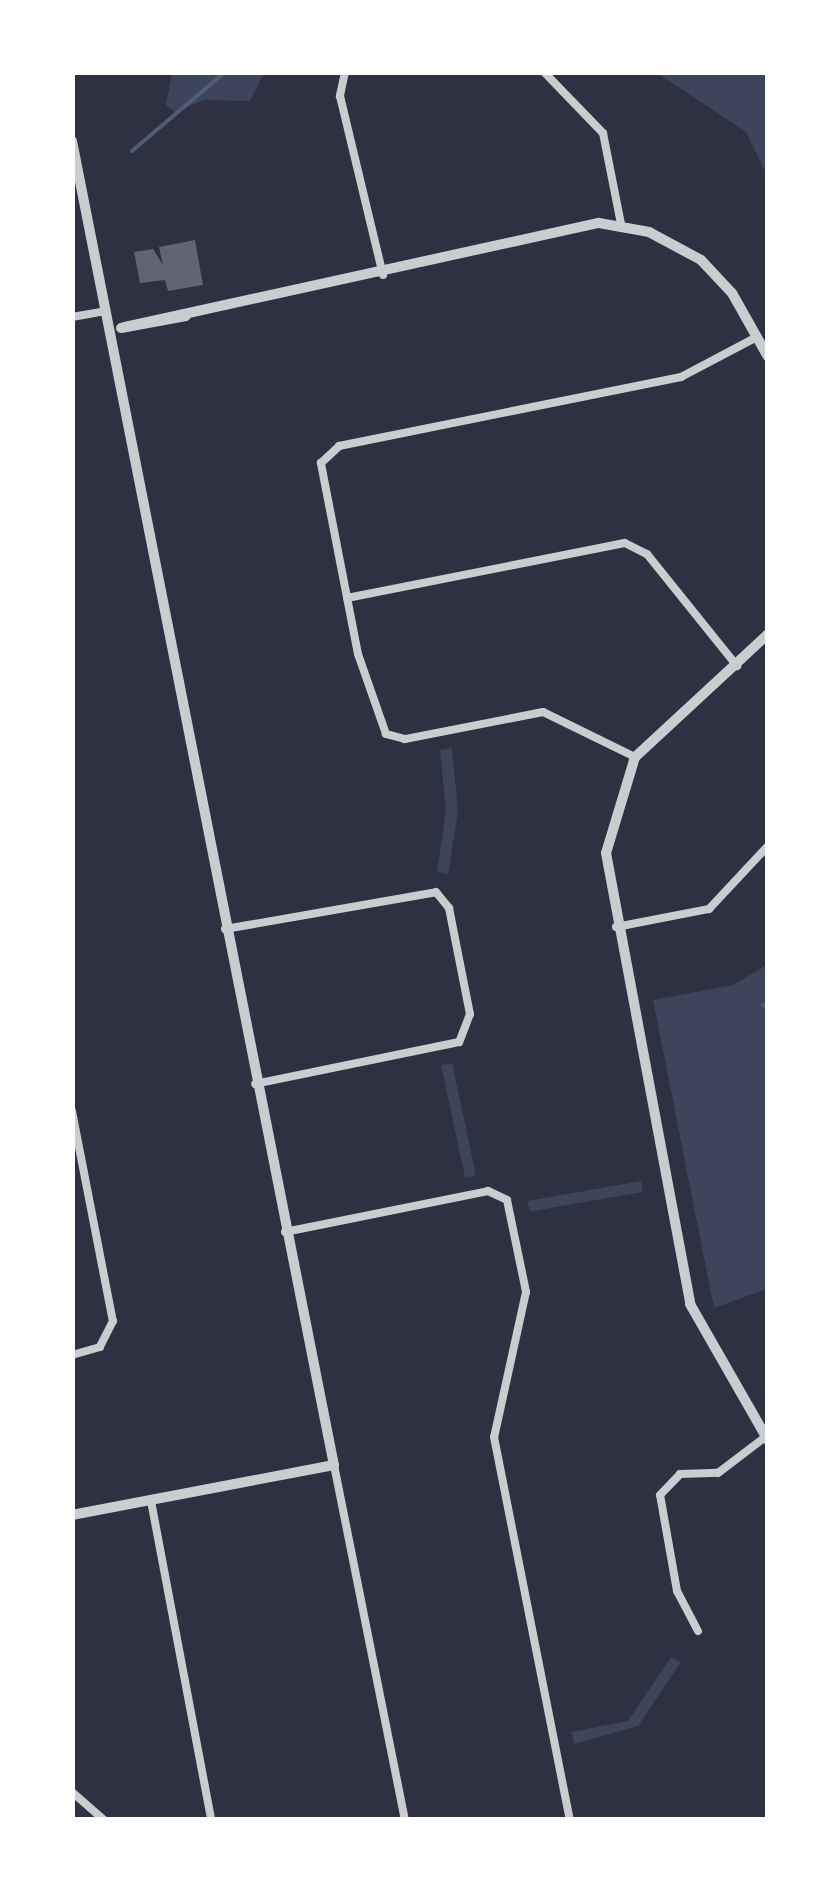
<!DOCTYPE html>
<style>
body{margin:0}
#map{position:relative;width:840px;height:1892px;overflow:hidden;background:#2d3142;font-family:"Open Sans",sans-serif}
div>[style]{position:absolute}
.green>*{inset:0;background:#3c4559;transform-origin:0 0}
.stream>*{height:4px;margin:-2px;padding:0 2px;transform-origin:2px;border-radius:2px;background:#4f5d75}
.building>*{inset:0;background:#626471}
.minor>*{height:8px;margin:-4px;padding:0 4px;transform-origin:4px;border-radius:4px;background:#caccd0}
.tertiary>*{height:10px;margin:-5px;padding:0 5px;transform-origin:5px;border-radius:5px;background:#caccd0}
span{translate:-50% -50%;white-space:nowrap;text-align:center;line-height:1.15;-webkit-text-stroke:10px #fff;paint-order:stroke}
.frame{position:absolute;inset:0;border:75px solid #fff;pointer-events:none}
</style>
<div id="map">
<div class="green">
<i style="clip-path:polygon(172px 73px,172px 72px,264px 73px,250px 101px,204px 100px,175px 112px,166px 105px)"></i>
<i style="clip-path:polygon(657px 73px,767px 73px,767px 175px,746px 132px)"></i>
<i style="clip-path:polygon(452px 748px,458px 811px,448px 875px,437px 871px,446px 810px,440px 750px)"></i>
<i style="clip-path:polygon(768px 964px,767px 1289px,714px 1308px,653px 1000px,733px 985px)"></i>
<i style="left:452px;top:1063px;width:115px;height:11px;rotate:78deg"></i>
<i style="left:641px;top:1181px;width:11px;height:115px;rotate:80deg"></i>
<i style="clip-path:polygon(671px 1657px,681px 1662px,638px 1726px,574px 1744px,571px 1732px,628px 1721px)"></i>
</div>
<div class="stream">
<i style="left:132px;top:151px;width:122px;rotate:-40.3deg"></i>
<i style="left:763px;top:1005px;width:5px;rotate:22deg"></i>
</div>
<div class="building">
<i style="clip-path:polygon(195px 240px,203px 285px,168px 291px,165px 280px,140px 283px,134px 252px,153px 249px,163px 265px,159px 247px)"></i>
</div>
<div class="minor">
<i style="left:345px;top:72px;width:25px;rotate:102deg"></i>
<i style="left:340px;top:96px;width:184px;rotate:76.5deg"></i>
<i style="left:544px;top:72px;width:85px;rotate:46deg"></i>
<i style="left:603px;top:133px;width:93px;rotate:78.8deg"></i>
<i style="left:72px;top:317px;width:34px;rotate:-10deg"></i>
<i style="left:347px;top:598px;width:283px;rotate:-11.2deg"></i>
<i style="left:625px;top:543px;width:25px;rotate:27deg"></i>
<i style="left:647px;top:554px;width:144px;rotate:51.2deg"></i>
<i style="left:635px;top:757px;width:102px;rotate:-153.9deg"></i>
<i style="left:543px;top:712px;width:141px;rotate:168.9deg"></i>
<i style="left:405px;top:739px;width:20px;rotate:-165deg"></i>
<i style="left:386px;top:734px;width:85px;rotate:-109.3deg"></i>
<i style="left:358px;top:654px;width:195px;rotate:-101deg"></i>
<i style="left:321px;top:463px;width:25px;rotate:-43deg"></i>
<i style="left:339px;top:446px;width:349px;rotate:-11.4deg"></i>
<i style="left:681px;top:377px;width:86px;rotate:-27.8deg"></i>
<i style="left:616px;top:927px;width:95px;rotate:-11deg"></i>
<i style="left:709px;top:909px;width:86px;rotate:-46.9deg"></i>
<i style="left:225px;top:929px;width:214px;rotate:-9.9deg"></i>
<i style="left:436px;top:892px;width:21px;rotate:51deg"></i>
<i style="left:449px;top:908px;width:108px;rotate:78.8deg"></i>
<i style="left:470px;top:1014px;width:30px;rotate:111deg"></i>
<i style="left:459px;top:1042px;width:208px;rotate:168.4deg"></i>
<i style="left:72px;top:1111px;width:214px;rotate:79deg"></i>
<i style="left:113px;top:1321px;width:29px;rotate:117deg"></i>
<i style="left:100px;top:1347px;width:29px;rotate:164deg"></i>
<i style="left:285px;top:1232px;width:207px;rotate:-11.4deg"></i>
<i style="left:488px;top:1191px;width:21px;rotate:25deg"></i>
<i style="left:507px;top:1200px;width:94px;rotate:78.3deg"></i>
<i style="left:526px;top:1292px;width:148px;rotate:102.4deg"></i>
<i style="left:494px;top:1437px;width:390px;rotate:78.8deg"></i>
<i style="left:334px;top:1465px;width:362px;rotate:78.7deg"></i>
<i style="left:151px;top:1501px;width:325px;rotate:79.3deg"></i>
<i style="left:698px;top:1631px;width:45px;rotate:-117.7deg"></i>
<i style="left:677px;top:1591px;width:97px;rotate:-100deg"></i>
<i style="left:660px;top:1495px;width:29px;rotate:-46deg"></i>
<i style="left:680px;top:1474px;width:38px;rotate:-2deg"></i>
<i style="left:718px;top:1473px;width:63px;rotate:-37.2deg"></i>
<i style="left:72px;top:1792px;width:43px;rotate:41.2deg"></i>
</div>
<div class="tertiary">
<i style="left:72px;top:141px;width:1350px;rotate:78.81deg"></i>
<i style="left:334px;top:1465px;width:267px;rotate:169.2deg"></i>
<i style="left:125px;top:327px;width:485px;rotate:-12.4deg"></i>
<i style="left:599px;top:223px;width:51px;rotate:10.2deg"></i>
<i style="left:649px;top:232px;width:59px;rotate:28.3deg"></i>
<i style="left:701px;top:260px;width:45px;rotate:46.8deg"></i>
<i style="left:732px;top:293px;width:73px;rotate:60.6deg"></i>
<i style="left:121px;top:328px;width:66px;rotate:-10.5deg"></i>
<i style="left:768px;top:634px;width:181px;rotate:137.2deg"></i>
<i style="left:635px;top:757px;width:100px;rotate:106.8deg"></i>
<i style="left:606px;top:853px;width:459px;rotate:79.4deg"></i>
<i style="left:690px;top:1304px;width:157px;rotate:60.2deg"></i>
</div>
<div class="frame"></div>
</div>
